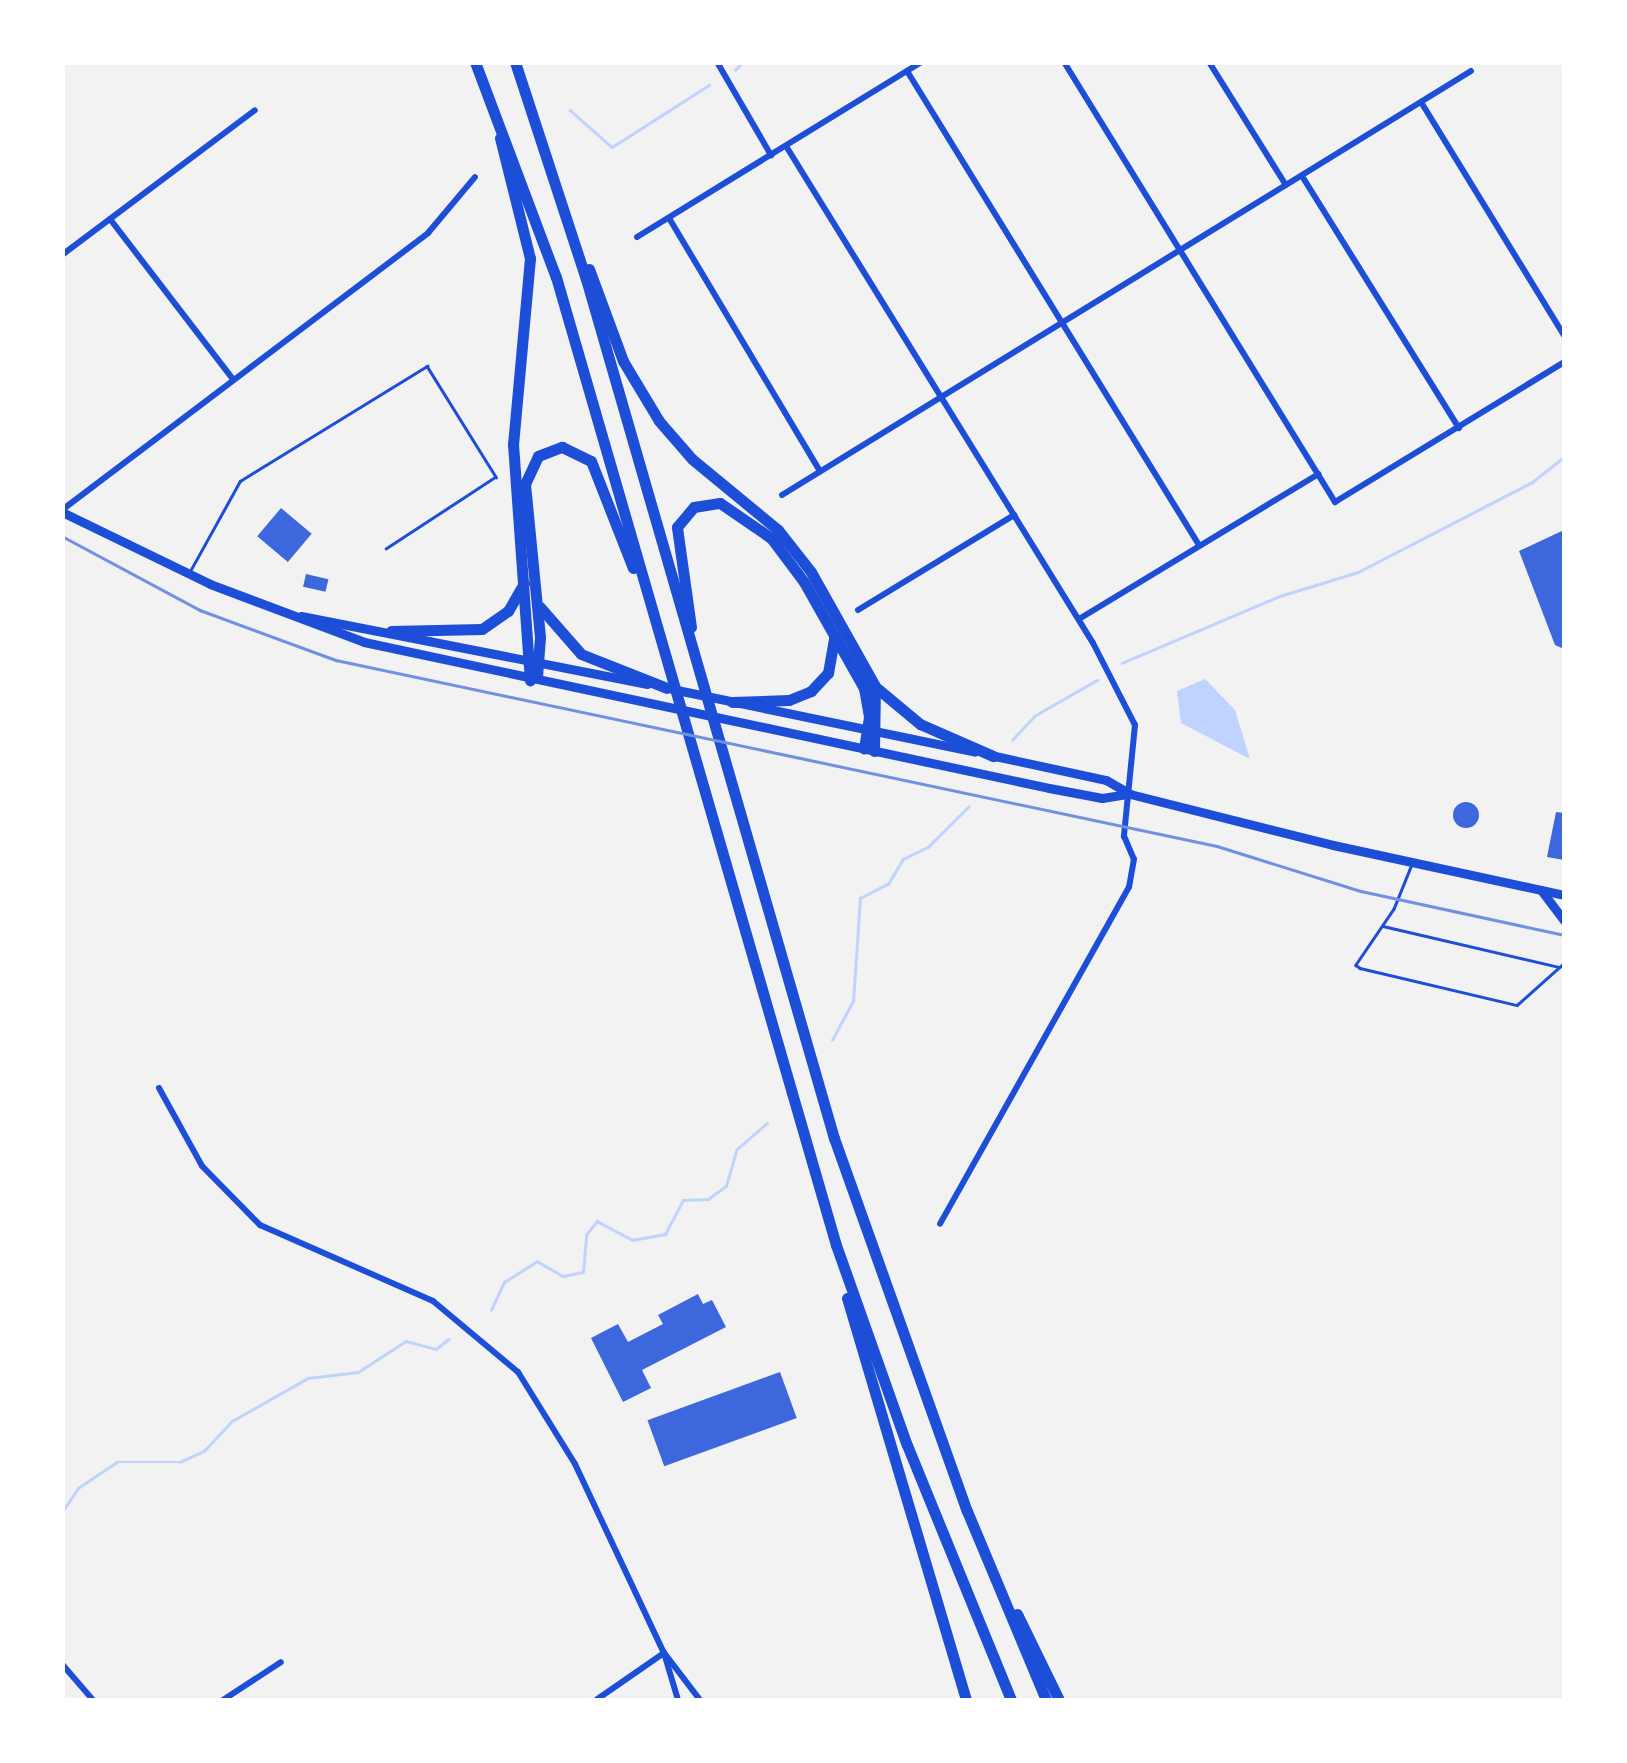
<!DOCTYPE html>
<style>
body{margin:0}
#map{position:relative;width:1627px;height:1763px;overflow:hidden;background:#f2f2f2;font-family:"Space Grotesk",sans-serif}
div>[style]{position:absolute}
.water>*{inset:0;background:#bfd3fe}
.stream>*{height:2.5px;margin:-1.25px;padding:0 1.25px;transform-origin:1.25px;border-radius:1.25px;background:#bfd3fe}
.building>*{inset:0;background:#3d67dc;transform-origin:0 0}
.round{border-radius:50%}
.service>*{height:2.5px;margin:-1.25px;padding:0 1.25px;transform-origin:1.25px;border-radius:1.25px;background:#1d4ed8}
.minor>*{height:6px;margin:-3px;padding:0 3px;transform-origin:3px;border-radius:3px;background:#1d4ed8}
.secondary>*{height:9px;margin:-4.5px;padding:0 4.5px;transform-origin:4.5px;border-radius:4.5px;background:#1d4ed8}
.motorway>*{height:11px;margin:-5.5px;padding:0 5.5px;transform-origin:5.5px;border-radius:5.5px;background:#1d4ed8}
.tram>*{height:2.5px;margin:-1.25px;padding:0 1.25px;transform-origin:1.25px;border-radius:1.25px;background:#7290e2}
span{translate:-50% -50%;white-space:nowrap;text-align:center;line-height:1.15;-webkit-text-stroke:8px #fff;paint-order:stroke}
.frame{position:absolute;inset:0;border:65px solid #fff;pointer-events:none}
</style>
<div id="map">
<div class="water">
<i style="clip-path:polygon(1205px 679px,1235px 710px,1250px 759px,1181px 723px,1177px 691px)"></i>
</div>
<div class="stream">
<i style="left:735px;top:70px;width:11px;rotate:-45deg"></i>
<i style="left:570px;top:110px;width:56px;rotate:41.4deg"></i>
<i style="left:612px;top:147px;width:115px;rotate:-32.6deg"></i>
<i style="left:1122px;top:663px;width:172px;rotate:-23deg"></i>
<i style="left:1280px;top:596px;width:82px;rotate:-17.1deg"></i>
<i style="left:1358px;top:572px;width:196px;rotate:-27.3deg"></i>
<i style="left:1532px;top:482px;width:41px;rotate:-38deg"></i>
<i style="left:1012px;top:740px;width:33px;rotate:-47deg"></i>
<i style="left:1034px;top:716px;width:73px;rotate:-29.7deg"></i>
<i style="left:832px;top:1040px;width:44px;rotate:-61.7deg"></i>
<i style="left:853px;top:1001px;width:103px;rotate:-86.1deg"></i>
<i style="left:860px;top:898px;width:31px;rotate:-27deg"></i>
<i style="left:888px;top:884px;width:29px;rotate:-59deg"></i>
<i style="left:903px;top:859px;width:28px;rotate:-26deg"></i>
<i style="left:928px;top:847px;width:57px;rotate:-45deg"></i>
<i style="left:491px;top:1310px;width:31px;rotate:-65deg"></i>
<i style="left:504px;top:1282px;width:39px;rotate:-32deg"></i>
<i style="left:537px;top:1261px;width:30px;rotate:30deg"></i>
<i style="left:563px;top:1276px;width:20px;rotate:-11deg"></i>
<i style="left:583px;top:1272px;width:37px;rotate:-85deg"></i>
<i style="left:586px;top:1235px;width:18px;rotate:-52deg"></i>
<i style="left:597px;top:1221px;width:40px;rotate:28deg"></i>
<i style="left:632px;top:1240px;width:34px;rotate:-10deg"></i>
<i style="left:665px;top:1234px;width:38px;rotate:-62deg"></i>
<i style="left:683px;top:1200px;width:25px;rotate:-2deg"></i>
<i style="left:708px;top:1199px;width:22px;rotate:-36deg"></i>
<i style="left:726px;top:1186px;width:37px;rotate:-74deg"></i>
<i style="left:736px;top:1150px;width:41px;rotate:-41.1deg"></i>
<i style="left:62px;top:1512px;width:29px;rotate:-56deg"></i>
<i style="left:78px;top:1488px;width:47px;rotate:-33.7deg"></i>
<i style="left:117px;top:1462px;width:63px"></i>
<i style="left:180px;top:1462px;width:26px;rotate:-25deg"></i>
<i style="left:204px;top:1451px;width:41px;rotate:-47deg"></i>
<i style="left:232px;top:1421px;width:87px;rotate:-29.5deg"></i>
<i style="left:308px;top:1378px;width:50px;rotate:-6.8deg"></i>
<i style="left:358px;top:1372px;width:57px;rotate:-32.9deg"></i>
<i style="left:406px;top:1341px;width:31px;rotate:15deg"></i>
<i style="left:436px;top:1349px;width:16px;rotate:-38deg"></i>
</div>
<div class="building">
<i style="left:281px;top:508px;width:40px;height:37px;rotate:40deg"></i>
<i style="clip-path:polygon(1564px 530px,1564px 649px,1555px 645px,1519px 551px)"></i>
<i style="left:306px;top:574px;width:23px;height:13px;rotate:13deg"></i>
<i class="round" style="left:1453px;top:802px;width:26px;height:26px"></i>
<i style="clip-path:polygon(1556px 812px,1564px 813px,1564px 860px,1547px 857px)"></i>
<i style="clip-path:polygon(698px 1294px,703px 1304px,712px 1300px,726px 1327px,642px 1370px,651px 1388px,623px 1402px,591px 1338px,618px 1324px,628px 1342px,663px 1324px,658px 1315px)"></i>
<i style="left:780px;top:1372px;width:49px;height:141px;rotate:70deg"></i>
</div>
<div class="service">
<i style="left:189px;top:573px;width:105px;rotate:-61deg"></i>
<i style="left:240px;top:481px;width:220px;rotate:-31.6deg"></i>
<i style="left:427px;top:366px;width:131px;rotate:58.1deg"></i>
<i style="left:496px;top:477px;width:131px;rotate:146.8deg"></i>
<i style="left:1411px;top:867px;width:45px;rotate:112deg"></i>
<i style="left:1394px;top:909px;width:68px;rotate:124.2deg"></i>
<i style="left:1356px;top:965px;width:5px;rotate:37deg"></i>
<i style="left:1360px;top:968px;width:161px;rotate:13.3deg"></i>
<i style="left:1517px;top:1005px;width:63px;rotate:-41.8deg"></i>
<i style="left:1383px;top:926px;width:181px;rotate:13.1deg"></i>
</div>
<div class="minor">
<i style="left:717px;top:62px;width:108px;rotate:59.9deg"></i>
<i style="left:1064px;top:62px;width:517px;rotate:58.37deg"></i>
<i style="left:1335px;top:502px;width:268px;rotate:-31.4deg"></i>
<i style="left:1209px;top:62px;width:145px;rotate:58deg"></i>
<i style="left:907px;top:71px;width:557px;rotate:58.37deg"></i>
<i style="left:1421px;top:102px;width:273px;rotate:58.5deg"></i>
<i style="left:786px;top:146px;width:584px;rotate:58.3deg"></i>
<i style="left:1093px;top:643px;width:92px;rotate:62.9deg"></i>
<i style="left:1135px;top:725px;width:112px;rotate:95.7deg"></i>
<i style="left:1124px;top:836px;width:25px;rotate:67deg"></i>
<i style="left:1134px;top:859px;width:28px;rotate:100deg"></i>
<i style="left:1129px;top:887px;width:386px;rotate:119.3deg"></i>
<i style="left:1302px;top:176px;width:297px;rotate:58.1deg"></i>
<i style="left:669px;top:218px;width:295px;rotate:59.2deg"></i>
<i style="left:110px;top:219px;width:200px;rotate:52.5deg"></i>
<i style="left:637px;top:237px;width:334px;rotate:-31.6deg"></i>
<i style="left:62px;top:255px;width:241px;rotate:-36.9deg"></i>
<i style="left:782px;top:495px;width:809px;rotate:-31.61deg"></i>
<i style="left:62px;top:510px;width:459px;rotate:-37.1deg"></i>
<i style="left:428px;top:233px;width:73px;rotate:-50deg"></i>
<i style="left:858px;top:610px;width:183px;rotate:-31.3deg"></i>
<i style="left:1079px;top:619px;width:280px;rotate:-31.2deg"></i>
<i style="left:159px;top:1088px;width:89px;rotate:61.1deg"></i>
<i style="left:202px;top:1166px;width:83px;rotate:45.5deg"></i>
<i style="left:260px;top:1225px;width:189px;rotate:23.7deg"></i>
<i style="left:433px;top:1301px;width:111px;rotate:39.9deg"></i>
<i style="left:518px;top:1372px;width:108px;rotate:58.2deg"></i>
<i style="left:575px;top:1464px;width:209px;rotate:64.8deg"></i>
<i style="left:664px;top:1653px;width:49px;rotate:73.4deg"></i>
<i style="left:665px;top:1654px;width:58px;rotate:52.7deg"></i>
<i style="left:62px;top:1664px;width:48px;rotate:49.3deg"></i>
<i style="left:223px;top:1700px;width:69px;rotate:-33.2deg"></i>
<i style="left:596px;top:1700px;width:83px;rotate:-34.7deg"></i>
</div>
<div class="secondary">
<i style="left:62px;top:512px;width:165px;rotate:25.9deg"></i>
<i style="left:210px;top:584px;width:165px;rotate:20.6deg"></i>
<i style="left:364px;top:642px;width:700px;rotate:12.03deg"></i>
<i style="left:1049px;top:788px;width:54px;rotate:10.7deg"></i>
<i style="left:1102px;top:798px;width:25px;rotate:-9deg"></i>
<i style="left:301px;top:616px;width:353px;rotate:11.1deg"></i>
<i style="left:672px;top:689px;width:309px;rotate:11.7deg"></i>
<i style="left:990px;top:755px;width:119px;rotate:12.2deg"></i>
<i style="left:1106px;top:780px;width:28px;rotate:30deg"></i>
<i style="left:1130px;top:794px;width:209px;rotate:14.1deg"></i>
<i style="left:1333px;top:845px;width:236px;rotate:12.2deg"></i>
<i style="left:1541px;top:890px;width:38px;rotate:53deg"></i>
</div>
<div class="motorway">
<i style="left:475px;top:62px;width:230px;rotate:69.4deg"></i>
<i style="left:556px;top:277px;width:1008px;rotate:73.87deg"></i>
<i style="left:836px;top:1245px;width:212px;rotate:70.5deg"></i>
<i style="left:907px;top:1445px;width:275px;rotate:67.8deg"></i>
<i style="left:515px;top:62px;width:228px;rotate:71.9deg"></i>
<i style="left:586px;top:279px;width:894px;rotate:73.9deg"></i>
<i style="left:834px;top:1138px;width:396px;rotate:70.4deg"></i>
<i style="left:967px;top:1511px;width:205px;rotate:67.3deg"></i>
<i style="left:500px;top:138px;width:124px;rotate:76deg"></i>
<i style="left:530px;top:258px;width:187px;rotate:95.2deg"></i>
<i style="left:513px;top:444px;width:237px;rotate:85.9deg"></i>
<i style="left:589px;top:269px;width:98px;rotate:69.7deg"></i>
<i style="left:623px;top:361px;width:70px;rotate:59deg"></i>
<i style="left:659px;top:421px;width:50px;rotate:49deg"></i>
<i style="left:692px;top:459px;width:112px;rotate:39.5deg"></i>
<i style="left:778px;top:530px;width:53px;rotate:51.8deg"></i>
<i style="left:811px;top:572px;width:131px;rotate:60.7deg"></i>
<i style="left:875px;top:686px;width:65px;rotate:90.9deg"></i>
<i style="left:540px;top:607px;width:62px;rotate:48.9deg"></i>
<i style="left:581px;top:654px;width:92px;rotate:21.6deg"></i>
<i style="left:691px;top:627px;width:101px;rotate:-98deg"></i>
<i style="left:677px;top:527px;width:26px;rotate:-50deg"></i>
<i style="left:694px;top:507px;width:26px;rotate:-9deg"></i>
<i style="left:720px;top:503px;width:62px;rotate:34.5deg"></i>
<i style="left:771px;top:538px;width:55px;rotate:53.1deg"></i>
<i style="left:804px;top:582px;width:122px;rotate:60.5deg"></i>
<i style="left:864px;top:688px;width:29px;rotate:80deg"></i>
<i style="left:869px;top:717px;width:32px;rotate:99deg"></i>
<i style="left:391px;top:631px;width:91px;rotate:-1.3deg"></i>
<i style="left:482px;top:629px;width:32px;rotate:-35deg"></i>
<i style="left:508px;top:611px;width:32px;rotate:-60deg"></i>
<i style="left:537px;top:677px;width:40px;rotate:-85.7deg"></i>
<i style="left:540px;top:637px;width:154px;rotate:-95.6deg"></i>
<i style="left:525px;top:484px;width:31px;rotate:-65deg"></i>
<i style="left:538px;top:456px;width:26px;rotate:-21deg"></i>
<i style="left:562px;top:447px;width:32px;rotate:26deg"></i>
<i style="left:591px;top:461px;width:115px;rotate:68.6deg"></i>
<i style="left:878px;top:689px;width:55px;rotate:39.8deg"></i>
<i style="left:920px;top:724px;width:80px;rotate:23.7deg"></i>
<i style="left:732px;top:702px;width:57px;rotate:-2deg"></i>
<i style="left:789px;top:700px;width:24px;rotate:-22deg"></i>
<i style="left:811px;top:691px;width:25px;rotate:-47deg"></i>
<i style="left:828px;top:673px;width:36px;rotate:-80deg"></i>
<i style="left:847px;top:1298px;width:419px;rotate:73.5deg"></i>
<i style="left:1017px;top:1614px;width:96px;rotate:64deg"></i>
</div>
<div class="tram">
<i style="left:62px;top:536px;width:157px;rotate:28.2deg"></i>
<i style="left:200px;top:610px;width:145px;rotate:20.2deg"></i>
<i style="left:336px;top:660px;width:900px;rotate:11.92deg"></i>
<i style="left:1217px;top:846px;width:151px;rotate:17.4deg"></i>
<i style="left:1361px;top:891px;width:208px;rotate:12.2deg"></i>
</div>
<div class="frame"></div>
</div>
